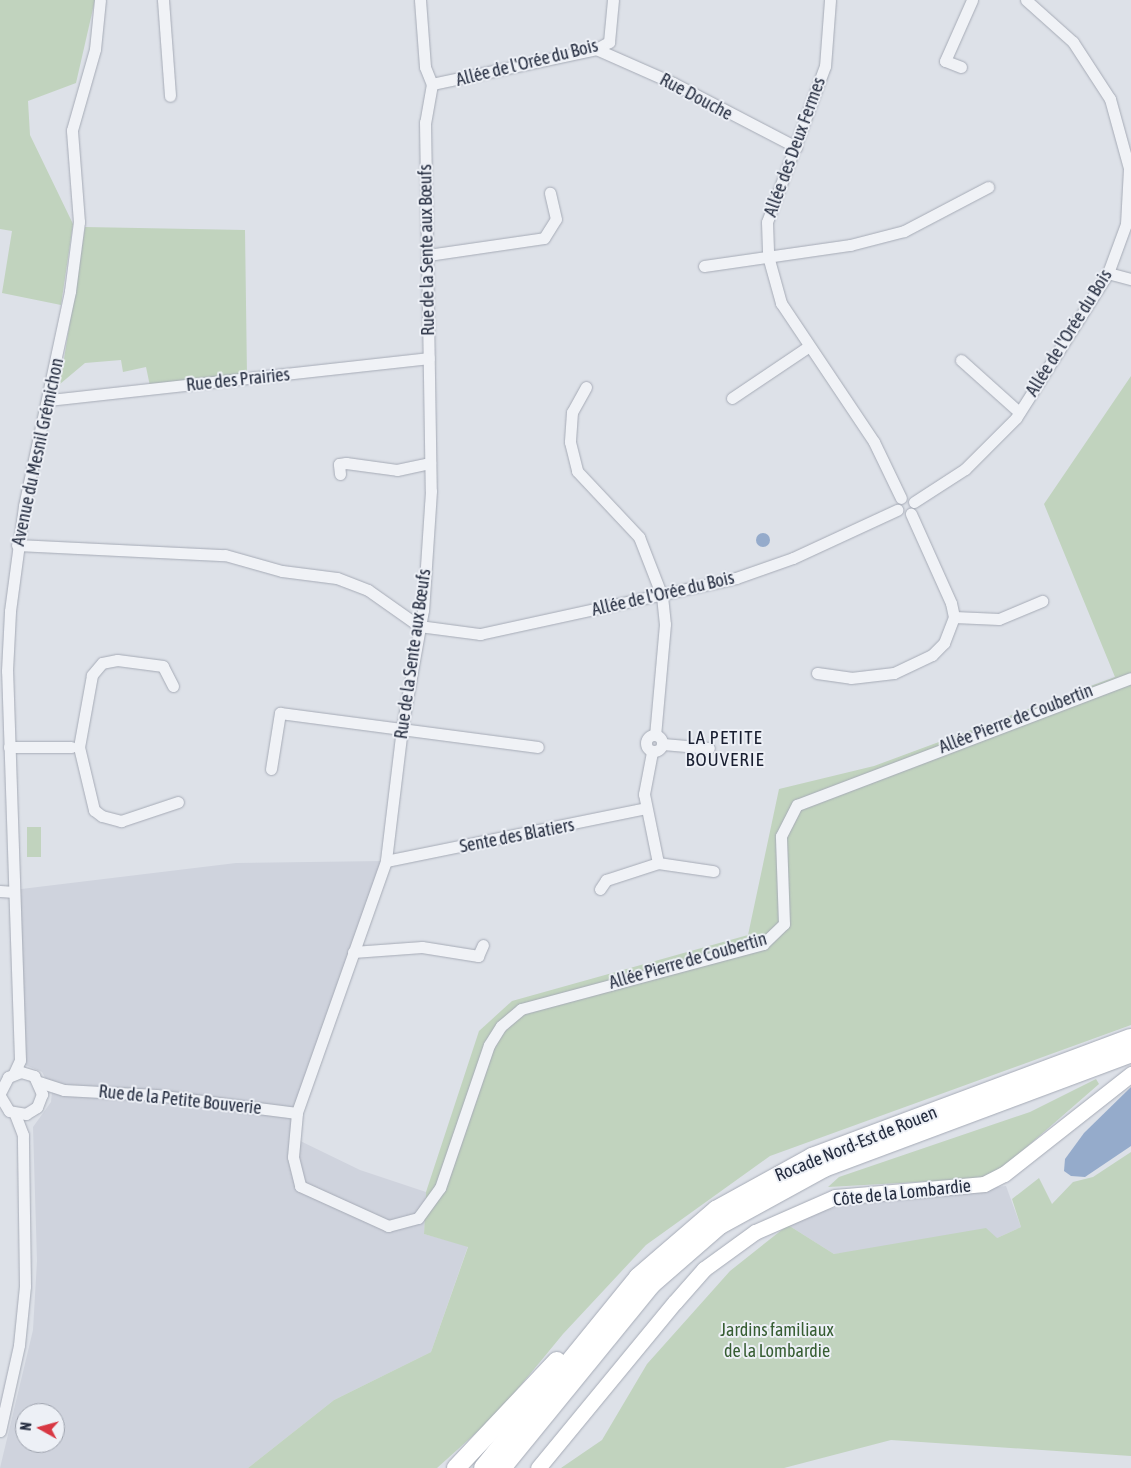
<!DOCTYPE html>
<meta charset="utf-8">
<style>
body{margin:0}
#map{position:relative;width:1131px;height:1468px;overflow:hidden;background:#dde1e8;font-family:"Asap Condensed",sans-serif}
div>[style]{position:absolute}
.built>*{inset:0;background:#cfd3dd}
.green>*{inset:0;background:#c1d3be;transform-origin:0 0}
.water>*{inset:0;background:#95abcb}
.round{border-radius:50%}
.roads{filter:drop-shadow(0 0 1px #a6abb6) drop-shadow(0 0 1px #a6abb6)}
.minor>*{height:11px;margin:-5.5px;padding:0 5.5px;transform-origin:5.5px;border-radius:5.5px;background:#f0f2f6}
.minor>.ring{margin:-5.5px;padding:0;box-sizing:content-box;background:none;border:11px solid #f0f2f6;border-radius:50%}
.major>*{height:15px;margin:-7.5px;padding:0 7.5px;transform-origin:7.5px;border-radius:7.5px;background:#fff}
.highway>*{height:18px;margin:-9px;padding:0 9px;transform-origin:9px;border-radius:9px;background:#fff}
span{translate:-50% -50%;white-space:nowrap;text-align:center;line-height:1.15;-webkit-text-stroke:4px #edf0f6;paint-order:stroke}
.street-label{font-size:18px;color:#252d40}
.park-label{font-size:18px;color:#365d32}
.neighbourhood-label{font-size:19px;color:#181e30;letter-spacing:1px}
.north{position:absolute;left:15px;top:1403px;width:50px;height:50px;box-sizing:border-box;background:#edf0f6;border:1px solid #9da2ad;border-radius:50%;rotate:277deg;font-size:14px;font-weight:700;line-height:20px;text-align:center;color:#252d40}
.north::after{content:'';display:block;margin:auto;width:18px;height:22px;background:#d83743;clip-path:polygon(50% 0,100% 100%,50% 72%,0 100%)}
</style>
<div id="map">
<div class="built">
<i style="clip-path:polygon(evenodd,383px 861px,290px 1136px,360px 1170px,426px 1192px,424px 1234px,468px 1246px,431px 1352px,334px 1400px,248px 1468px,0 1468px,33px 1330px,37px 1261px,33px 1127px,51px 1102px,52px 1091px,42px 1072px,16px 1061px,13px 890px,236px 863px,383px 861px,25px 1413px,55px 1413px,55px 1443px,25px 1443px,25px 1413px)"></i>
<i style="clip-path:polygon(1006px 1186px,1021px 1227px,997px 1238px,834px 1254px,788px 1225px,804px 1214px,885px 1198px)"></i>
</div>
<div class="green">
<i style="clip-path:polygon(0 0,95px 0,76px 83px,28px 101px,30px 135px,73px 224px,61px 305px,2px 293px,12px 231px,0 229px)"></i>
<i style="clip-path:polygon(85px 227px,245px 230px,247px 376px,150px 386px,146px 367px,123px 372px,121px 360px,85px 363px,60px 384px)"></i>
<i style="clip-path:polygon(1131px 376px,1131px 1025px,770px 1156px,646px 1245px,563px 1334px,497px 1414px,437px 1468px,248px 1468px,334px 1400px,431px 1352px,468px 1247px,424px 1234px,426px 1192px,479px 1031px,512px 1001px,748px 935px,779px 789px,874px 766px,1115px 677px,1044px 504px)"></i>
<i style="left:27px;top:827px;width:14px;height:30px"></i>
<i style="clip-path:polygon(1096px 1079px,1099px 1084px,991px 1178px,828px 1187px,839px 1177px,1030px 1112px)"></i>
<i style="clip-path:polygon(1131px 1152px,1131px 1456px,891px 1440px,784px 1468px,561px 1468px,602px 1440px,647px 1364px,730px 1271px,788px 1225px,834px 1254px,986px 1228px,997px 1238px,1021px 1227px,1012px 1199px,1039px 1178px,1052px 1204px,1073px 1182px,1093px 1177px)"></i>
</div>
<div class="water">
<i class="round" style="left:756px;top:533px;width:14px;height:14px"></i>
<i style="clip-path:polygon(1131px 1087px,1131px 1146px,1085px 1177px,1071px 1176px,1064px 1171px,1065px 1159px,1084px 1133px)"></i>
</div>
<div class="roads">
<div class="minor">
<i style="left:163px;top:0;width:96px;rotate:85.8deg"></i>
<i style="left:420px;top:0;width:67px;rotate:85.7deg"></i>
<i style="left:425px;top:67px;width:18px;rotate:68deg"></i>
<i style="left:432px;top:84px;width:39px;rotate:100deg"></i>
<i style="left:425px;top:122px;width:369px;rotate:89.1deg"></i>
<i style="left:431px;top:491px;width:119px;rotate:93.8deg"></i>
<i style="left:423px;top:610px;width:120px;rotate:100.1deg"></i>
<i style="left:402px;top:728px;width:134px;rotate:96.9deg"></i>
<i style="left:386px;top:861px;width:267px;rotate:109.5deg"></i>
<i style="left:297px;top:1113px;width:44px;rotate:95.2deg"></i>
<i style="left:293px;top:1157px;width:30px;rotate:76deg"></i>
<i style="left:300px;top:1186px;width:97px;rotate:24.4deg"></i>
<i style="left:388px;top:1226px;width:31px;rotate:-15deg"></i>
<i style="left:418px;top:1218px;width:37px;rotate:-54deg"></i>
<i style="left:440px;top:1188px;width:151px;rotate:-71.1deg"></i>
<i style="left:489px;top:1045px;width:22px;rotate:-58deg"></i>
<i style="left:501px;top:1026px;width:26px;rotate:-40deg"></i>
<i style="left:521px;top:1009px;width:251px;rotate:-15deg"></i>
<i style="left:763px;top:944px;width:29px;rotate:-44deg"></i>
<i style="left:784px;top:924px;width:88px;rotate:-92deg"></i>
<i style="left:781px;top:836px;width:35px;rotate:-63deg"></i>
<i style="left:797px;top:805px;width:357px;rotate:-20.8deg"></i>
<i style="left:830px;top:0;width:66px;rotate:94.3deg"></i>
<i style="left:825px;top:66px;width:166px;rotate:110.4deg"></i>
<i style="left:767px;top:222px;width:34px;rotate:88deg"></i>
<i style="left:768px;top:256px;width:49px;rotate:74.5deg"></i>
<i style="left:781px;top:303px;width:167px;rotate:56.2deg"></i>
<i style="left:874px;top:442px;width:62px;rotate:64.3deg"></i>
<i style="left:596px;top:49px;width:84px;rotate:23.8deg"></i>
<i style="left:673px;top:83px;width:139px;rotate:27.5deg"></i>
<i style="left:961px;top:67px;width:17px;rotate:-159deg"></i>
<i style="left:945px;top:61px;width:67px;rotate:-66.1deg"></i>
<i style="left:432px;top:84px;width:168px;rotate:-12deg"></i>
<i style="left:596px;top:49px;width:15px;rotate:-28deg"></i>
<i style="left:609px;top:42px;width:42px;rotate:-84.6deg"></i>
<i style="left:428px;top:255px;width:117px;rotate:-8.3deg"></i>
<i style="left:544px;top:238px;width:22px;rotate:-58deg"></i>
<i style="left:556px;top:219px;width:27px;rotate:-103deg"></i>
<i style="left:704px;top:266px;width:148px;rotate:-8.2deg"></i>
<i style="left:850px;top:245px;width:56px;rotate:-14.5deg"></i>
<i style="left:904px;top:231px;width:95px;rotate:-27.6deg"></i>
<i style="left:1108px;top:273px;width:24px;rotate:15deg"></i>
<i style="left:961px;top:360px;width:78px;rotate:41.9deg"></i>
<i style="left:586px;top:387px;width:29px;rotate:119deg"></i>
<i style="left:572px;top:412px;width:30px;rotate:94deg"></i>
<i style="left:570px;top:442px;width:30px;rotate:76deg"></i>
<i style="left:577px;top:471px;width:91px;rotate:46.8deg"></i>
<i style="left:639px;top:537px;width:63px;rotate:68.7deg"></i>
<i style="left:662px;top:596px;width:28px;rotate:84deg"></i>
<i style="left:665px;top:624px;width:111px;rotate:95.1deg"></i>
<i style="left:732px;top:398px;width:92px;rotate:-33.9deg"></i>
<i style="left:49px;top:400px;width:382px;rotate:-6.3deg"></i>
<i style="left:340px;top:474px;width:10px;rotate:-96deg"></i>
<i style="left:339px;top:464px;width:7px;rotate:-8deg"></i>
<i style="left:346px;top:463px;width:51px;rotate:7.8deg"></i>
<i style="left:397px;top:470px;width:34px;rotate:-12deg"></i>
<i style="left:914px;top:502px;width:61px;rotate:-32.9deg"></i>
<i style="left:965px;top:469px;width:72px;rotate:-45deg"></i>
<i style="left:1016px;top:418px;width:172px;rotate:-57.6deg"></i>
<i style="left:1108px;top:273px;width:52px;rotate:-69.8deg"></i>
<i style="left:1126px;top:224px;width:56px;rotate:-86.9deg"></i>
<i style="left:1129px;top:168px;width:72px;rotate:-105.4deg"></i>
<i style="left:1110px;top:99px;width:68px;rotate:-123deg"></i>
<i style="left:1073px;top:42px;width:63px;rotate:-138.2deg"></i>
<i style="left:17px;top:545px;width:208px;rotate:2.8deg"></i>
<i style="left:225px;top:555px;width:59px;rotate:15.7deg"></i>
<i style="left:282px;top:571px;width:55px;rotate:7.3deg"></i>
<i style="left:337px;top:578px;width:33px;rotate:21deg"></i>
<i style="left:368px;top:590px;width:62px;rotate:35.2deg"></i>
<i style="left:419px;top:626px;width:62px;rotate:7.5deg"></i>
<i style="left:480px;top:634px;width:262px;rotate:-12.3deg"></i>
<i style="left:736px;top:578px;width:60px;rotate:-19.3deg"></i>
<i style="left:793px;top:558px;width:115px;rotate:-24.8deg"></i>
<i style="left:954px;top:617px;width:45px;rotate:2.5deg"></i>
<i style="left:999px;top:619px;width:47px;rotate:-22.7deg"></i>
<i style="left:817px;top:673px;width:34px;rotate:8deg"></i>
<i style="left:851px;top:678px;width:43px;rotate:-6.6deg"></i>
<i style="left:894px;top:673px;width:42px;rotate:-25.3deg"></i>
<i style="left:932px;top:655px;width:17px;rotate:-45deg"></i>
<i style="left:944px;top:643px;width:28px;rotate:-69deg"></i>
<i style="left:954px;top:617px;width:14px;rotate:-102deg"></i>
<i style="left:951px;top:603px;width:98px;rotate:-114.2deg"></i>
<i style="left:173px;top:686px;width:22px;rotate:-117deg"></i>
<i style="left:163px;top:666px;width:46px;rotate:-172.6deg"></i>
<i style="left:117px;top:660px;width:15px;rotate:169deg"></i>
<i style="left:102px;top:663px;width:16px;rotate:130deg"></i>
<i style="left:92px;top:675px;width:73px;rotate:100.2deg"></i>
<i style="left:79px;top:747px;width:65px;rotate:76.6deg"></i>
<i style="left:94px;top:810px;width:10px;rotate:37deg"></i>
<i style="left:102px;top:816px;width:20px;rotate:15deg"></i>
<i style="left:121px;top:821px;width:60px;rotate:-18.4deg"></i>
<i class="ring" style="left:646px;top:735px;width:5px;height:5px"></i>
<i style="left:663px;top:744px;width:46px;rotate:5deg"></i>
<i style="left:9px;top:747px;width:62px"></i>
<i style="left:652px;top:752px;width:43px;rotate:100.8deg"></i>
<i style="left:644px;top:794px;width:70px;rotate:78.5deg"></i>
<i style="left:271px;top:769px;width:57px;rotate:-80.9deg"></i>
<i style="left:280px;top:713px;width:260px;rotate:7.5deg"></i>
<i style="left:386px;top:861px;width:265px;rotate:-11.5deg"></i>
<i style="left:600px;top:889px;width:11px;rotate:-56deg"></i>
<i style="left:606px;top:880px;width:55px;rotate:-18.1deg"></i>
<i style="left:658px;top:863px;width:56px;rotate:8.3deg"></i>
<i style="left:0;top:891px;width:14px;rotate:4deg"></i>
<i style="left:353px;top:952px;width:69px;rotate:-4.1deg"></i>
<i style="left:422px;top:947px;width:57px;rotate:9.1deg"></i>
<i style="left:478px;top:956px;width:12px;rotate:-66deg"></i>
<i style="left:14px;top:1073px;width:14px;rotate:-65deg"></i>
<i style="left:20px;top:1060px;width:389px;rotate:-91.9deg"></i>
<i style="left:7px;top:671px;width:60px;rotate:-87.1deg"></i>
<i style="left:10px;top:611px;width:106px;rotate:-82.4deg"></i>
<i style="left:24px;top:506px;width:220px;rotate:-77.9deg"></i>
<i style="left:70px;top:291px;width:70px;rotate:-82.6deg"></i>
<i style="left:79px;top:222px;width:92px;rotate:-94.4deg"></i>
<i style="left:72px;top:130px;width:84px;rotate:-74.1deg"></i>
<i style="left:95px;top:49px;width:49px;rotate:-84.2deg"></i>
<i style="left:39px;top:1082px;width:26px;rotate:18deg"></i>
<i style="left:64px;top:1090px;width:92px;rotate:3.1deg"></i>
<i style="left:156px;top:1095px;width:142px;rotate:7.3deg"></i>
<i style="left:0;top:1093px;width:18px;rotate:-63deg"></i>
<i style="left:8px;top:1077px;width:14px;rotate:-21deg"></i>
<i style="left:21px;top:1072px;width:14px;rotate:17deg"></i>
<i style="left:34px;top:1076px;width:20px;rotate:66deg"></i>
<i style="left:42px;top:1094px;width:14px;rotate:111deg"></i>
<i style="left:37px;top:1107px;width:13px;rotate:148deg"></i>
<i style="left:26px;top:1114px;width:17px;rotate:-170deg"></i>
<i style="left:9px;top:1111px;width:17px;rotate:-121deg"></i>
<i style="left:0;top:1431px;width:88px;rotate:-77.5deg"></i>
<i style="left:19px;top:1345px;width:59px;rotate:-84.2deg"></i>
<i style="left:25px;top:1286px;width:151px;rotate:-90.8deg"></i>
<i style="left:23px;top:1135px;width:22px;rotate:-111deg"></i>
</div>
<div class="major">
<i style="left:538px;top:1468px;width:215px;rotate:-50.5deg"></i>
<i style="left:675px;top:1302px;width:44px;rotate:-48.7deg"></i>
<i style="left:704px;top:1269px;width:63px;rotate:-36deg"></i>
<i style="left:755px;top:1232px;width:87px;rotate:-23.6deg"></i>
<i style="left:835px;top:1197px;width:150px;rotate:-5deg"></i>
<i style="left:984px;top:1184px;width:22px;rotate:-27deg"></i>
<i style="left:1004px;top:1174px;width:162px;rotate:-38.2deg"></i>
</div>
<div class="highway">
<i style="left:456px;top:1468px;width:147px;rotate:-46.7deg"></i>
<i style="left:483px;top:1468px;width:246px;rotate:-50.9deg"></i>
<i style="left:638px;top:1277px;width:103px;rotate:-40.7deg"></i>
<i style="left:716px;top:1210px;width:110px;rotate:-28.9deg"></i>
<i style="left:812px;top:1157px;width:340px;rotate:-20.5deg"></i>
<i style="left:502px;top:1468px;width:236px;rotate:-50.8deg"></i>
<i style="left:651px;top:1285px;width:91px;rotate:-41deg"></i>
<i style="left:720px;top:1225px;width:119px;rotate:-28.7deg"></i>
<i style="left:824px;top:1168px;width:328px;rotate:-20.5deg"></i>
</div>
</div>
<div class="street-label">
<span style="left:527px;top:63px;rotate:-14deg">Allée de l'Orée du Bois</span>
<span style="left:696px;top:97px;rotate:28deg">Rue Douche</span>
<span style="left:795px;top:147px;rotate:-70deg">Allée des Deux Fermes</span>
<span style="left:427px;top:250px;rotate:-91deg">Rue de la Sente aux Bœufs</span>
<span style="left:1069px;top:333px;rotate:-58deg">Allée de l'Orée du Bois</span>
<span style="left:238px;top:380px;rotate:-6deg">Rue des Prairies</span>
<span style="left:38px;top:452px;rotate:-78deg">Avenue du Mesnil Grémichon</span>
<span style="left:663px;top:594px;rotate:-13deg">Allée de l'Orée du Bois</span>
<span style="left:413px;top:654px;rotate:-82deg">Rue de la Sente aux Bœufs</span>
<span style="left:1016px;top:719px;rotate:-21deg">Allée Pierre de Coubertin</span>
<span style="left:517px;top:836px;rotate:-11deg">Sente des Blatiers</span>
<span style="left:688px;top:961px;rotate:-16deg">Allée Pierre de Coubertin</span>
<span style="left:180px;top:1100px;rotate:6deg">Rue de la Petite Bouverie</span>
<span style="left:856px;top:1144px;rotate:-22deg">Rocade Nord-Est de Rouen</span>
<span style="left:902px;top:1193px;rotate:-6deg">Côte de la Lombardie</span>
</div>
<div class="park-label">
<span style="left:777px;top:1341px">Jardins familiaux<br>de la Lombardie</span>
</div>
<div class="neighbourhood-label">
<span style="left:725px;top:749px">LA PETITE<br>BOUVERIE</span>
</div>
<div class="north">N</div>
</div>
